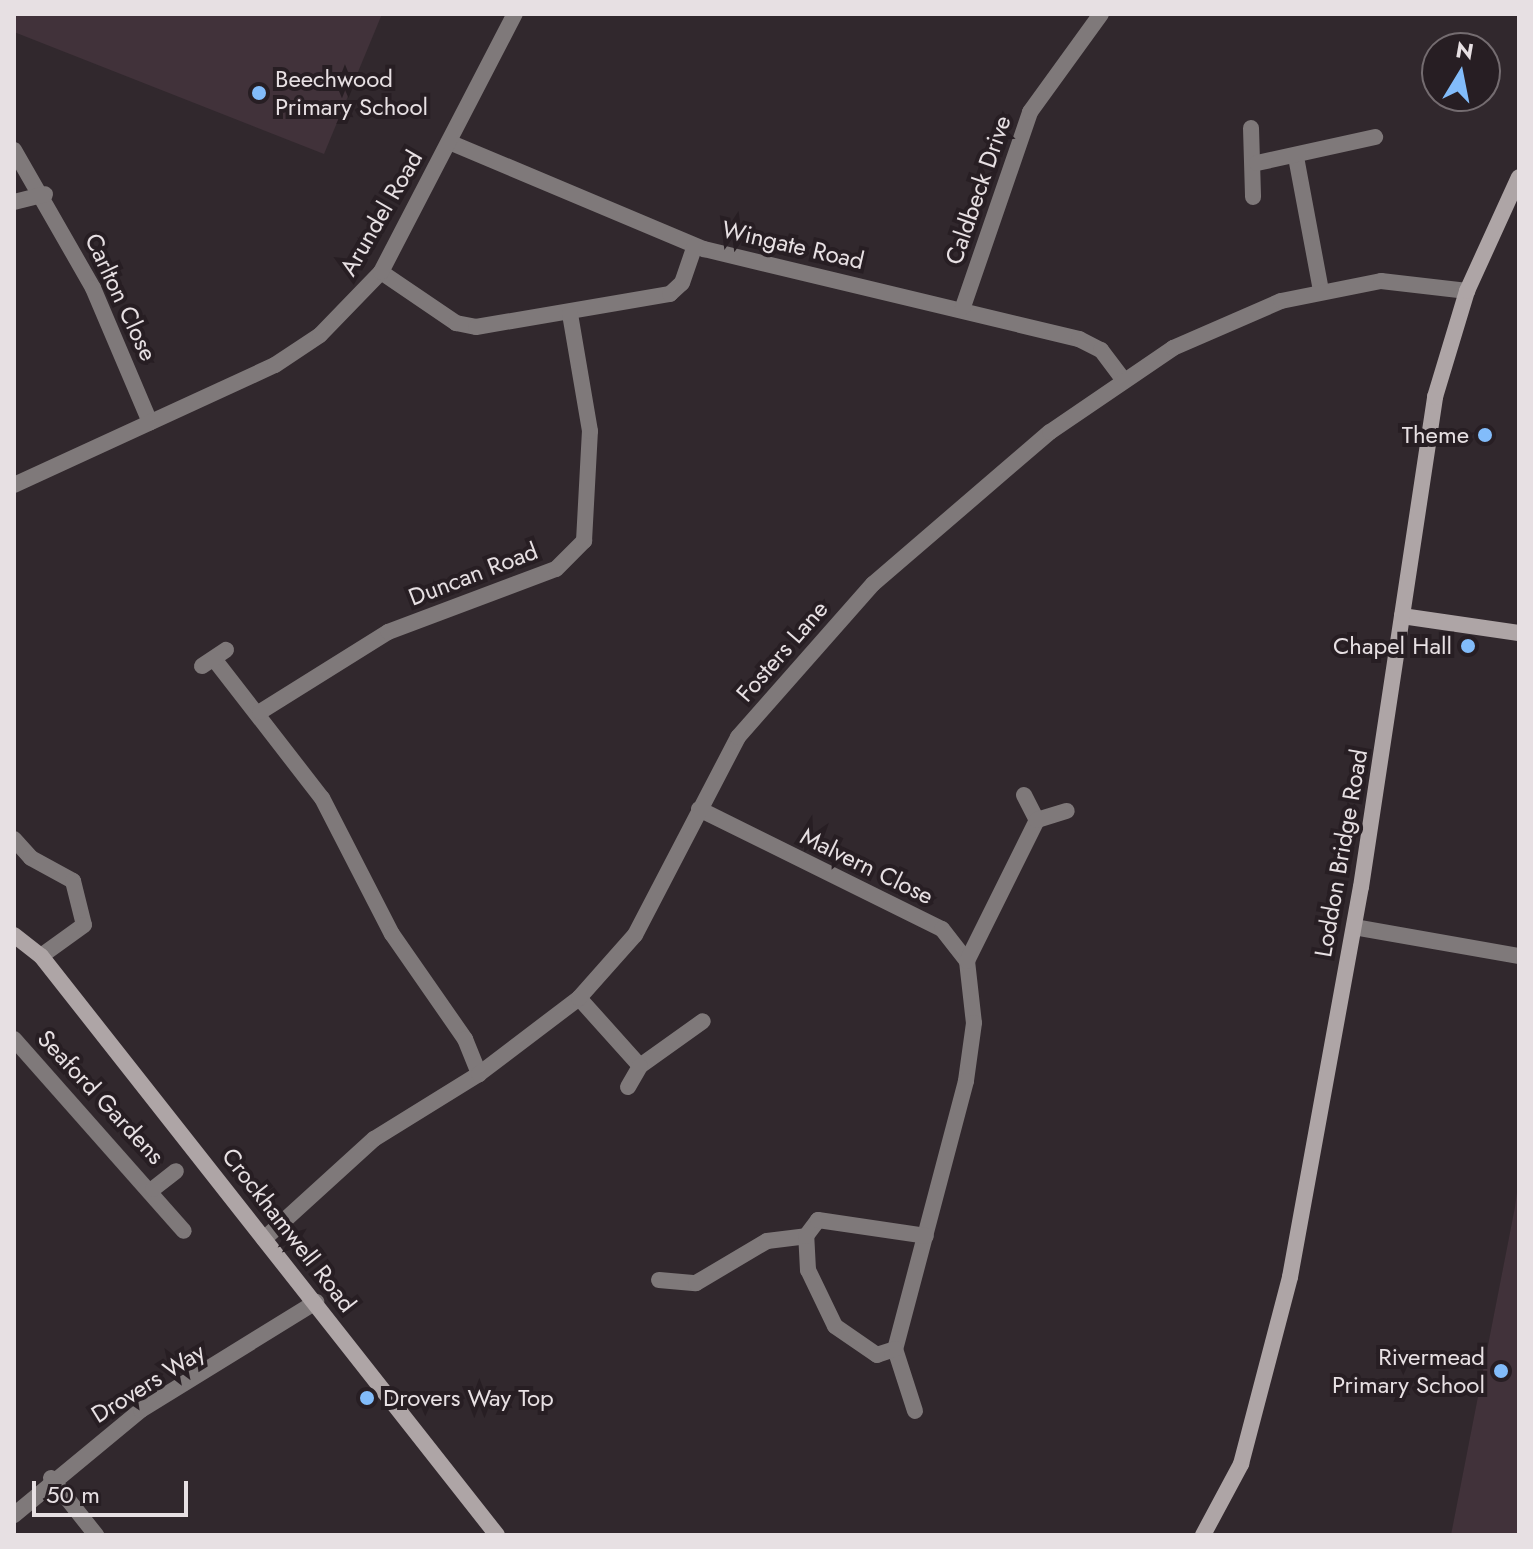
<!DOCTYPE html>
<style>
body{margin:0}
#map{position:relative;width:1533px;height:1549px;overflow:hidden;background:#31282d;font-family:Jost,sans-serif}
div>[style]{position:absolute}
.built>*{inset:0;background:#41323a}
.street>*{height:16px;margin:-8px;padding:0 8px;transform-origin:8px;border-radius:8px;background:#7f797a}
.secondary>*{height:16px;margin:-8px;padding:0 8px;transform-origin:8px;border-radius:8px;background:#aea5a6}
.dots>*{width:22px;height:22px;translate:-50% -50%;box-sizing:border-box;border:4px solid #271e23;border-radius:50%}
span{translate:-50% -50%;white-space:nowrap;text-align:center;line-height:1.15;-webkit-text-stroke:8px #271e23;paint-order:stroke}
.poi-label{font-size:24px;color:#e7e0e3}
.left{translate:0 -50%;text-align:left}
.right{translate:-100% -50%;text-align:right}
.street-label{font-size:24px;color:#e7e0e3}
.frame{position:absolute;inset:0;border:16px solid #e7e0e3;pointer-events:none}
.north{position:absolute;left:1421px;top:32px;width:80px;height:80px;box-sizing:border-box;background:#271e23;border:2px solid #746c70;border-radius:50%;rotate:10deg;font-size:22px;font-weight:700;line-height:32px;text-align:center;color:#e7e0e3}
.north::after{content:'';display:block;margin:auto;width:28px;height:36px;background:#82bcfa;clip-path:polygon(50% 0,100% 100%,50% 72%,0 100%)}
.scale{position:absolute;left:32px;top:1481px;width:156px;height:36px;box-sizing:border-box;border:4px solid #e7e0e3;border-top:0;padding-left:10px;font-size:24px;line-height:28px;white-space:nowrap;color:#e7e0e3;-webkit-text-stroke:6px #271e23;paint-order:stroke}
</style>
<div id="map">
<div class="built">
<i style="clip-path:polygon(14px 14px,382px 14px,324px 154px,14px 32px)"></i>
<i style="clip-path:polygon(1519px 1177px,1519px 1535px,1451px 1535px,1515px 1207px)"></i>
</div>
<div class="street">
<i style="left:1251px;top:128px;width:69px;rotate:88.3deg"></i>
<i style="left:449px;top:142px;width:277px;rotate:22.8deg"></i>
<i style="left:704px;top:249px;width:386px;rotate:13.5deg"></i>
<i style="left:1079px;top:339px;width:25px;rotate:27deg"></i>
<i style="left:1101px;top:350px;width:38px;rotate:53deg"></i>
<i style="left:14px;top:150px;width:159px;rotate:60.2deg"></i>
<i style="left:93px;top:288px;width:146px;rotate:67deg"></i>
<i style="left:1296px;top:157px;width:135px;rotate:79.4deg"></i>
<i style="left:1257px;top:163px;width:121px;rotate:-12.4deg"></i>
<i style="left:14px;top:202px;width:32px;rotate:-14deg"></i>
<i style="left:381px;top:272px;width:91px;rotate:34.2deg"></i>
<i style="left:456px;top:323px;width:20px;rotate:11deg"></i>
<i style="left:476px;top:327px;width:197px;rotate:-9.7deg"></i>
<i style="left:670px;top:294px;width:16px;rotate:-43deg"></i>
<i style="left:682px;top:283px;width:39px;rotate:-71deg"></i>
<i style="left:963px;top:307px;width:206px;rotate:-71deg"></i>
<i style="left:1030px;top:112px;width:121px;rotate:-54.1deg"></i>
<i style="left:14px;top:485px;width:287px;rotate:-24.7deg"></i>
<i style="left:275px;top:365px;width:54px;rotate:-33.7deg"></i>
<i style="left:320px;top:335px;width:88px;rotate:-45.9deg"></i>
<i style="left:381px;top:272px;width:291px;rotate:-62.6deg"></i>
<i style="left:214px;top:659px;width:176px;rotate:52.2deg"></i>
<i style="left:322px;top:798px;width:153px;rotate:62.8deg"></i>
<i style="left:392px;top:934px;width:128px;rotate:55.2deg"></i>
<i style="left:465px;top:1039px;width:38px;rotate:68deg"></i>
<i style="left:202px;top:666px;width:29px;rotate:-34deg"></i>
<i style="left:260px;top:712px;width:151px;rotate:-32deg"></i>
<i style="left:388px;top:632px;width:179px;rotate:-20.6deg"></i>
<i style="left:556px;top:569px;width:40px;rotate:-45deg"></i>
<i style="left:584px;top:541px;width:110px;rotate:-86.9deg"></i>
<i style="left:590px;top:431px;width:119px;rotate:-99.7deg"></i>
<i style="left:1024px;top:795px;width:28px;rotate:63deg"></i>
<i style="left:699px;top:809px;width:271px;rotate:26.3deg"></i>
<i style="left:942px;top:929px;width:41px;rotate:52deg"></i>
<i style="left:967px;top:961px;width:62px;rotate:83.6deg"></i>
<i style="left:974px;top:1023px;width:59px;rotate:97.9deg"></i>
<i style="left:966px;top:1081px;width:277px;rotate:104.8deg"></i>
<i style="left:895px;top:1349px;width:65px;rotate:72.1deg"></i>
<i style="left:14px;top:839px;width:25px;rotate:48deg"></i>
<i style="left:31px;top:858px;width:48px;rotate:28.7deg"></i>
<i style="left:73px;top:881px;width:45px;rotate:76deg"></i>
<i style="left:84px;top:925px;width:53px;rotate:144.2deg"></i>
<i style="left:1354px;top:927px;width:168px;rotate:10deg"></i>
<i style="left:967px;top:961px;width:157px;rotate:-63.6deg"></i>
<i style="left:1037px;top:820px;width:31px;rotate:-17deg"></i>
<i style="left:579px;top:998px;width:91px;rotate:48.1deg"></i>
<i style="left:640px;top:1066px;width:77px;rotate:-35.5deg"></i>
<i style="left:14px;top:1039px;width:256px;rotate:48.5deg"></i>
<i style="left:628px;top:1087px;width:24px;rotate:-60deg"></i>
<i style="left:153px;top:1189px;width:29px;rotate:-38deg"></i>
<i style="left:264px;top:1239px;width:149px;rotate:-42.3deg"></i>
<i style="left:374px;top:1139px;width:123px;rotate:-31.8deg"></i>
<i style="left:479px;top:1074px;width:126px;rotate:-37.2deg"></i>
<i style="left:579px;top:998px;width:84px;rotate:-48.4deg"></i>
<i style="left:635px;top:935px;width:223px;rotate:-62.5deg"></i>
<i style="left:738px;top:737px;width:204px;rotate:-48.6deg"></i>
<i style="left:873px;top:584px;width:233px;rotate:-40.7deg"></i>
<i style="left:1050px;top:432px;width:149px;rotate:-34.3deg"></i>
<i style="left:1173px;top:348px;width:118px;rotate:-23.5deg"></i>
<i style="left:1281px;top:301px;width:102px;rotate:-11.3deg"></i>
<i style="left:1381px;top:281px;width:87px;rotate:6.6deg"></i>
<i style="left:659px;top:1280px;width:37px;rotate:5deg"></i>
<i style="left:696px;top:1283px;width:82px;rotate:-30.6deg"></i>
<i style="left:767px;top:1241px;width:39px;rotate:-7deg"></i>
<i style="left:895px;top:1349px;width:19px;rotate:162deg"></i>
<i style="left:877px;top:1355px;width:51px;rotate:-145.4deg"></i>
<i style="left:835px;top:1326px;width:62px;rotate:-115.7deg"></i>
<i style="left:808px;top:1270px;width:34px;rotate:-93deg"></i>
<i style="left:806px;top:1236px;width:20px;rotate:-53deg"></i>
<i style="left:818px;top:1220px;width:109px;rotate:8.4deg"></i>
<i style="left:51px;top:1478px;width:73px;rotate:51.7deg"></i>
<i style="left:14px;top:1515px;width:165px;rotate:-39.6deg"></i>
<i style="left:141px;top:1410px;width:206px;rotate:-31.7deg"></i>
</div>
<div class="secondary">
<i style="left:1402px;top:616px;width:118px;rotate:8.3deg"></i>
<i style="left:14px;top:935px;width:34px;rotate:38deg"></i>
<i style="left:41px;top:956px;width:737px;rotate:51.78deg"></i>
<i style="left:1203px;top:1535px;width:81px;rotate:-61.8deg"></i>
<i style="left:1241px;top:1464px;width:193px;rotate:-75.3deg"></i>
<i style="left:1290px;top:1277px;width:396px;rotate:-79.7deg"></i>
<i style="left:1361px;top:887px;width:496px;rotate:-81.4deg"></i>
<i style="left:1435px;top:397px;width:111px;rotate:-73.2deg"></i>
<i style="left:1467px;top:291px;width:125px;rotate:-65.5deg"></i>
</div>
<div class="dots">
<i style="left:259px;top:93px;background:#82bcfa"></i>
<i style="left:1485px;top:435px;background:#82bcfa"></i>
<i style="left:1468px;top:646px;background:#82bcfa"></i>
<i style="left:1501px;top:1371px;background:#82bcfa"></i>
<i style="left:367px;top:1398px;background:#82bcfa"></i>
</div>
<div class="poi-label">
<span class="left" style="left:275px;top:93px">Beechwood<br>Primary School</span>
<span class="right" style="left:1469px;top:435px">Theme</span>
<span class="right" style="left:1452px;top:646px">Chapel Hall</span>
<span class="right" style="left:1485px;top:1371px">Rivermead<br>Primary School</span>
<span class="left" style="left:383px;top:1398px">Drovers Way Top</span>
</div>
<div class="street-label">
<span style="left:978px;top:190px;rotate:-71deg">Caldbeck Drive</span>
<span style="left:381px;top:213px;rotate:-60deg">Arundel Road</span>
<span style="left:793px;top:245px;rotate:13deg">Wingate Road</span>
<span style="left:121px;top:297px;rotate:65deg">Carlton Close</span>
<span style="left:473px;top:574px;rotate:-21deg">Duncan Road</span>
<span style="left:782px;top:651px;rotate:-49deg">Fosters Lane</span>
<span style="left:1341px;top:853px;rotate:-80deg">Loddon Bridge Road</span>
<span style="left:867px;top:866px;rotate:26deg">Malvern Close</span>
<span style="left:101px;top:1097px;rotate:47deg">Seaford Gardens</span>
<span style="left:289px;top:1230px;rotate:52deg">Crockhamwell Road</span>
<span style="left:148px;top:1383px;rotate:-32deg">Drovers Way</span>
</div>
<div class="frame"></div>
<div class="north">N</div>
<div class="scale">50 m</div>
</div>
